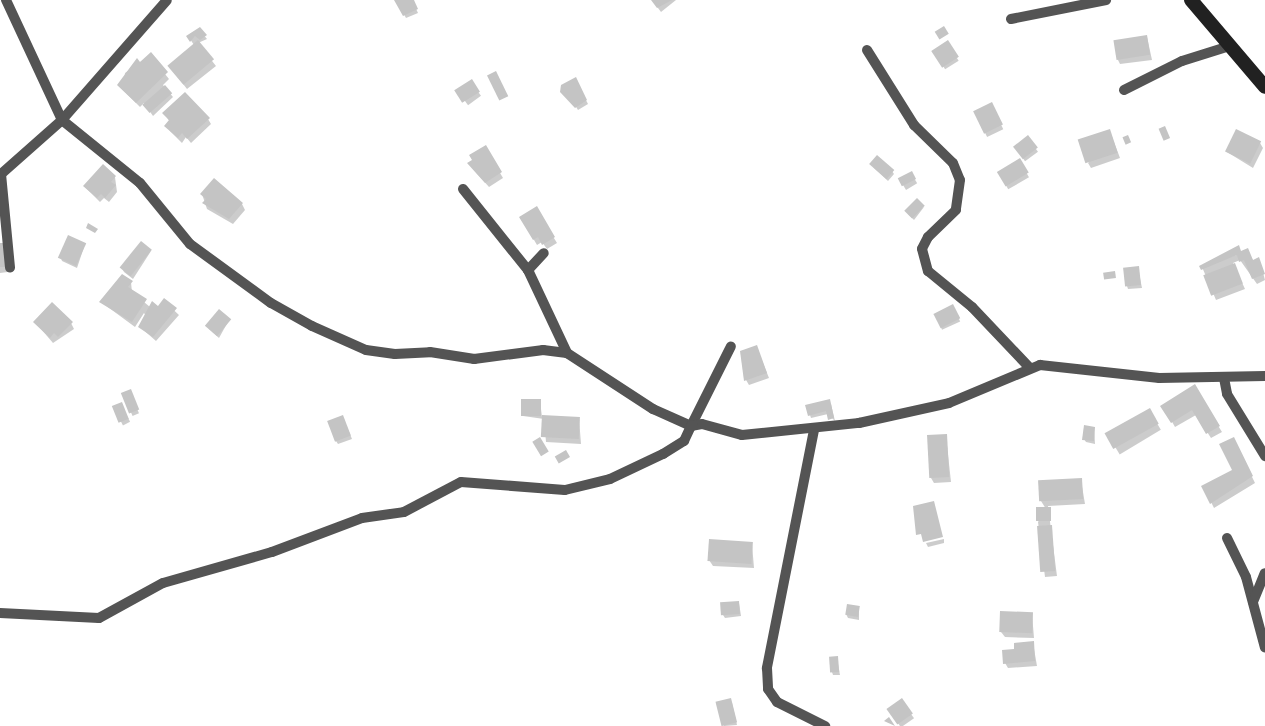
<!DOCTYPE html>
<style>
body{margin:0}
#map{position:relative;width:1265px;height:726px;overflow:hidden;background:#fff;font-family:"Roboto Condensed",sans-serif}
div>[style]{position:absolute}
.shadow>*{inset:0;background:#0003;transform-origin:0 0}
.building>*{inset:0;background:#c4c4c4;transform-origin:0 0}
.street>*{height:10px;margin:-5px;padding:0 5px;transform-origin:5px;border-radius:5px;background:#545454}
.secondary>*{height:14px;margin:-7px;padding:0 7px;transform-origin:7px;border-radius:7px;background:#212121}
span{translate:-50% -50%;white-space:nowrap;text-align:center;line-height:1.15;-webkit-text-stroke:6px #fff;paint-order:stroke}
</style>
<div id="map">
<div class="shadow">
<i style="clip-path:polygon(396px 0,412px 0,418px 13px,406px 18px)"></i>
<i style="clip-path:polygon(652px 0,676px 0,661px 12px)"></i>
<i style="clip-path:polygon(199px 29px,207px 39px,198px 43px,216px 66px,187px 89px,172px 70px,194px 45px,188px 36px)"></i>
<i style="clip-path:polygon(1147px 37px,1152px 60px,1120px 64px,1117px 58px)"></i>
<i style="left:947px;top:42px;width:22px;height:16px;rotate:58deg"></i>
<i style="clip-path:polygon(150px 55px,169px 79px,163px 85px,173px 97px,153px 116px,144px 103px,140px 107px,123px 90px,125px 73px)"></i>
<i style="clip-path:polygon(575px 79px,588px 104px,578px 110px,563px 86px)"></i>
<i style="left:471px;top:82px;width:17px;height:16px;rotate:54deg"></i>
<i style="left:991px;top:104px;width:28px;height:18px;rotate:64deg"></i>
<i style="clip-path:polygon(164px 113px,208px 119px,211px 124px,191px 143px,186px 137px,182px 143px,170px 131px,167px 126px,170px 122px)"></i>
<i style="clip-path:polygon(1112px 137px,1120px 158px,1091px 168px,1088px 163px)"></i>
<i style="left:1028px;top:138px;width:17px;height:16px;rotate:54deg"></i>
<i style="clip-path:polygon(1260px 143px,1263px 148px,1253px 168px,1227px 152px)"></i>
<i style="clip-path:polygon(485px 147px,503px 178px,489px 187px,473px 169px)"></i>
<i style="left:1019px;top:160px;width:20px;height:24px;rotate:60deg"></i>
<i style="clip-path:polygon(873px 167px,892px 171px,894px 174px,888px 181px)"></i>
<i style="left:911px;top:173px;width:12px;height:13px;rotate:59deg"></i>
<i style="clip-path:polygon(115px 177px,117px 192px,109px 202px,104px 198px,100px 202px,85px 187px)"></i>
<i style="clip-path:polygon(202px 194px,242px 204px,245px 210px,233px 224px,207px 209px)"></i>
<i style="clip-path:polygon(924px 207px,914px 220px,908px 214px)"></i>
<i style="clip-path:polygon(536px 209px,557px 243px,547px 249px,542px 242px,537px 245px,521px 218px)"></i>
<i style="clip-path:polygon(85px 244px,77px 268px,62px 261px,61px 258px)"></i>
<i style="clip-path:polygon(0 245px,5px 250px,8px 272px,0 273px)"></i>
<i style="clip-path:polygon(151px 251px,133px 279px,124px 272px,122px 268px)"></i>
<i style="clip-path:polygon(1242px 253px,1261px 265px,1265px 280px,1257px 284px,1240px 260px,1233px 263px,1245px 289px,1216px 300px,1202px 267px)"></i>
<i style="clip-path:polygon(1138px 268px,1142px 288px,1128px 289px,1127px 286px)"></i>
<i style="clip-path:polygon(131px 282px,132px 292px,150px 307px,159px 308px,164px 301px,179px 315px,156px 341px,140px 327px,147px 318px,144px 313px,135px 327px,101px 302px)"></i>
<i style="left:953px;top:306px;width:17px;height:20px;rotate:65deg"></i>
<i style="clip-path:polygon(229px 320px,219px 338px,209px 329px)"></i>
<i style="clip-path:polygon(35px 322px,71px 323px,74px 329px,53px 343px)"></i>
<i style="clip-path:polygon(759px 353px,769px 378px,749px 385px,746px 380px)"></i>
<i style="clip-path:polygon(1194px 387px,1222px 432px,1211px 438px,1196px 415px,1175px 427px,1163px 406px)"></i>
<i style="left:130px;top:392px;width:23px;height:7px;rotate:67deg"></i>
<i style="clip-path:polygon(540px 401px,542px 417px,579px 418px,581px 444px,546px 442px,544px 419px,523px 416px)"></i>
<i style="left:121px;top:404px;width:20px;height:8px;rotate:63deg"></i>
<i style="clip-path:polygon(831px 404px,835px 421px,828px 414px,811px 418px,810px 415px)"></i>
<i style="left:1149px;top:410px;width:23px;height:48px;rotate:59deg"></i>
<i style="clip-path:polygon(344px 420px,352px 439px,338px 444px,336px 441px)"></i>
<i style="clip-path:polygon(1094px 428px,1095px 444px,1086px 442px,1084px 439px)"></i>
<i style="clip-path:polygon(946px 436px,951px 482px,934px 483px,931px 478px)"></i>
<i style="clip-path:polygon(1236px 444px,1255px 483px,1214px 508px,1203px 486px,1234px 471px)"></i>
<i style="clip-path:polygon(1081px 480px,1085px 504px,1048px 506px,1057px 576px,1045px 577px,1038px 522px,1046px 509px,1041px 501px)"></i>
<i style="clip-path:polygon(944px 539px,944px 543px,928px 547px,926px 543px)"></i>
<i style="clip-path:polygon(752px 544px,754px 568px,713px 566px,709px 560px)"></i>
<i style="clip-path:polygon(739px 603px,741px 616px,725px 618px,723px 615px)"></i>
<i style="clip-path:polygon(859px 608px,859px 620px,848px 618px,846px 614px)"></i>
<i style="clip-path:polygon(1032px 614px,1034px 638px,1005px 637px,1001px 632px)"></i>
<i style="clip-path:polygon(1033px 643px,1037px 666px,1008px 668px,1005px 663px,1016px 650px)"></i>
<i style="clip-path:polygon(837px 658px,840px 675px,833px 675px,832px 672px)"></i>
<i style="left:902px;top:701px;width:21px;height:16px;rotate:55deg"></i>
<i style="clip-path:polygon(718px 703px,732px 703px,737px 725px,724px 726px)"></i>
</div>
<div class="building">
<i style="clip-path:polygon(394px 0,414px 0,418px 9px,403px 16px)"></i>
<i style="clip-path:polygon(651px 0,672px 0,657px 8px)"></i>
<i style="left:944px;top:26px;width:9px;height:11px;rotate:58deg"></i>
<i style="clip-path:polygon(200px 27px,207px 35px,200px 40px,195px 36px,190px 42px,186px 36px)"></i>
<i style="left:1147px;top:35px;width:20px;height:34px;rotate:81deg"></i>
<i style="left:198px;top:40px;width:25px;height:40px;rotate:50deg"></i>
<i style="left:948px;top:40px;width:20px;height:20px;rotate:57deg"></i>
<i style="clip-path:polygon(151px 52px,168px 72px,136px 103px,117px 85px,137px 58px,140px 62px)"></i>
<i style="left:496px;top:71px;width:28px;height:10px;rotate:64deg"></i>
<i style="clip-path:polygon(576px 77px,587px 100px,575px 108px,560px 92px,561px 85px)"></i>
<i style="left:472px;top:79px;width:15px;height:21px;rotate:58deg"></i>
<i style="left:165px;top:85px;width:11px;height:30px;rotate:49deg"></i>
<i style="clip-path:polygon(185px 92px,210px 118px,187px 139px,182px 133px,178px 138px,164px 126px,169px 120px,162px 113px)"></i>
<i style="left:992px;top:102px;width:25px;height:21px;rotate:64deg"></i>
<i style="left:1165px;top:126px;width:13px;height:7px;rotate:67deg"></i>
<i style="left:1110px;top:129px;width:25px;height:34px;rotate:72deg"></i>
<i style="left:1236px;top:129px;width:28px;height:25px;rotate:26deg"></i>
<i style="left:1028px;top:135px;width:16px;height:19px;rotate:52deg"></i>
<i style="left:1128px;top:135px;width:8px;height:6px;rotate:67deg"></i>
<i style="clip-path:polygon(486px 145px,502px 172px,485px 183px,467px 163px,472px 160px,469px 155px)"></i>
<i style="left:877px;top:155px;width:23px;height:12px;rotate:41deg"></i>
<i style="left:1020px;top:158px;width:17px;height:27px;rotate:59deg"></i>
<i style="clip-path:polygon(103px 164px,116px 176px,111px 182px,116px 185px,105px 198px,101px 194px,97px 198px,83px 186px)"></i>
<i style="left:912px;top:171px;width:9px;height:16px;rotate:63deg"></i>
<i style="clip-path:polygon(214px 178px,243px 203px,229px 219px,202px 203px,206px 199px,200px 194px)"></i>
<i style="left:917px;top:198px;width:11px;height:18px;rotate:45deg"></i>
<i style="clip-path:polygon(537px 206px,555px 237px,542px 245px,538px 237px,533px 240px,519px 217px)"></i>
<i style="clip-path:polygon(88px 223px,98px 229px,95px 233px,86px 228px)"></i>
<i style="left:68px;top:235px;width:20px;height:25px;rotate:24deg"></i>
<i style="left:141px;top:241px;width:14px;height:34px;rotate:39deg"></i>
<i style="clip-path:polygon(0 243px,3px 243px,6px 267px,0 267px)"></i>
<i style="clip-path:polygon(1239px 245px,1241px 251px,1248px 248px,1253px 260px,1259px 257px,1265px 274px,1252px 279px,1244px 260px,1239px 262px,1237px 255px,1201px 270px,1199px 266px)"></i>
<i style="left:1235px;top:263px;width:22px;height:34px;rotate:69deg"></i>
<i style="left:1139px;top:266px;width:19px;height:16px;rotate:84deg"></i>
<i style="left:1115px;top:271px;width:7px;height:12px;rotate:82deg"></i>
<i style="clip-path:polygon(122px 274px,133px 281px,128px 287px,147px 299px,132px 322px,99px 302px)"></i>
<i style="clip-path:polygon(164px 298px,177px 308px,153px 337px,138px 327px,152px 301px,158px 306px)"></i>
<i style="clip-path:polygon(52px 302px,73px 322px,58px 337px,54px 333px,50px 338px,33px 322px)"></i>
<i style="left:953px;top:304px;width:16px;height:22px;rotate:63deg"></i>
<i style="left:219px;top:309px;width:16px;height:22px;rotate:40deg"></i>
<i style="clip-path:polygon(757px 345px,767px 373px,744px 381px,740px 351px)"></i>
<i style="clip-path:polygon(1195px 384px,1220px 426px,1206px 434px,1192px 410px,1171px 423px,1160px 406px)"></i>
<i style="left:131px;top:389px;width:22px;height:11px;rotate:68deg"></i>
<i style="left:521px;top:399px;width:20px;height:17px"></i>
<i style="clip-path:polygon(830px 399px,834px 418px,828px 420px,826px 411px,808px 416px,805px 405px)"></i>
<i style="left:122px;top:402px;width:18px;height:11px;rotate:68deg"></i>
<i style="left:1150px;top:408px;width:18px;height:52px;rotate:61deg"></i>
<i style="left:343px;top:415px;width:22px;height:17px;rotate:69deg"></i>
<i style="left:542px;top:415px;width:38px;height:22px;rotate:3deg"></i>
<i style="clip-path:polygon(1084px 425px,1095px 427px,1094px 441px,1082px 440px)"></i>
<i style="left:947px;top:434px;width:43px;height:20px;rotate:87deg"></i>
<i style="left:540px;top:437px;width:17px;height:9px;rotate:59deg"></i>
<i style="clip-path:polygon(1234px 437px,1253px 476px,1210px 504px,1201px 486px,1232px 470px,1219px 444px)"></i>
<i style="left:566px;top:450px;width:8px;height:13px;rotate:60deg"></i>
<i style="left:1082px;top:478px;width:21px;height:44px;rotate:87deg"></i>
<i style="clip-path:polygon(934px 501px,943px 537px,923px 542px,921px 534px,916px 535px,913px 506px)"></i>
<i style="left:1051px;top:507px;width:14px;height:15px;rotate:90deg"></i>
<i style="left:1052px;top:525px;width:46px;height:15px;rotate:86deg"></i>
<i style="left:709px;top:539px;width:44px;height:22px;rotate:4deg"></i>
<i style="left:739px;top:601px;width:13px;height:19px;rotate:86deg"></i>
<i style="left:847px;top:604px;width:13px;height:11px;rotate:9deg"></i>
<i style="left:1000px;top:611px;width:33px;height:21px;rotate:2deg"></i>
<i style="clip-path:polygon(1034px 641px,1035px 661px,1003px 664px,1002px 650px,1014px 649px,1014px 643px)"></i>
<i style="left:838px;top:656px;width:16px;height:9px;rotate:86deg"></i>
<i style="left:731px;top:698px;width:25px;height:16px;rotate:76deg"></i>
<i style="left:902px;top:698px;width:19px;height:19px;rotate:55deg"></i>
<i style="clip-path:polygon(889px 717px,895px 726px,884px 721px)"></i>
</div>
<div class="street">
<i style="left:6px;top:0;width:132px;rotate:65deg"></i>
<i style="left:62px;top:120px;width:100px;rotate:38.9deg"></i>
<i style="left:140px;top:183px;width:79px;rotate:50.7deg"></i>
<i style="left:190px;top:244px;width:100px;rotate:36.1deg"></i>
<i style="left:271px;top:303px;width:47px;rotate:29.3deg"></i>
<i style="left:312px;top:326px;width:59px;rotate:24deg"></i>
<i style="left:366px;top:350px;width:29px;rotate:8deg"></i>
<i style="left:395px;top:354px;width:35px;rotate:-3deg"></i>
<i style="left:430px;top:352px;width:45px;rotate:9deg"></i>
<i style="left:474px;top:359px;width:70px;rotate:-7.4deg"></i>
<i style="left:543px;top:350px;width:24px;rotate:7deg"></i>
<i style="left:567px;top:353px;width:103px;rotate:33.1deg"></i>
<i style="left:653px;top:409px;width:42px;rotate:24.1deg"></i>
<i style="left:691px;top:426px;width:89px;rotate:-63.4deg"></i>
<i style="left:1011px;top:19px;width:97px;rotate:-11.3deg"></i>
<i style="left:867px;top:50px;width:89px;rotate:57.9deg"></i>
<i style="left:914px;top:125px;width:54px;rotate:44.3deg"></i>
<i style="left:953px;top:163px;width:18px;rotate:68deg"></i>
<i style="left:960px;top:180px;width:30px;rotate:98deg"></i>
<i style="left:956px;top:210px;width:39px;rotate:136deg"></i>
<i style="left:928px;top:237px;width:13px;rotate:117deg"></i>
<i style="left:922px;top:249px;width:23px;rotate:75deg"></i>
<i style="left:928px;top:271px;width:57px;rotate:39.3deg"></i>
<i style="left:972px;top:307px;width:83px;rotate:46.5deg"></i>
<i style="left:1124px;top:90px;width:65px;rotate:-26.6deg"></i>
<i style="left:1182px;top:61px;width:50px;rotate:-17.4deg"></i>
<i style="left:1px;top:174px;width:94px;rotate:84.5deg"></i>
<i style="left:0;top:175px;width:83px;rotate:-41.6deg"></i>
<i style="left:62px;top:120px;width:159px;rotate:-48.8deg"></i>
<i style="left:463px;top:189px;width:104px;rotate:51.3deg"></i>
<i style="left:528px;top:270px;width:92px;rotate:64.8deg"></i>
<i style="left:528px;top:270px;width:23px;rotate:-47deg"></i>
<i style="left:1224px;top:378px;width:16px;rotate:79deg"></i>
<i style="left:1227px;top:394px;width:73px;rotate:58.5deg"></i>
<i style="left:814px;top:430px;width:243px;rotate:101.2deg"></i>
<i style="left:767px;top:668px;width:21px;rotate:87deg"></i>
<i style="left:768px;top:689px;width:16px;rotate:55deg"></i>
<i style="left:777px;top:702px;width:54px;rotate:26.6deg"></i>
<i style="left:1227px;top:538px;width:43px;rotate:64deg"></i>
<i style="left:1246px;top:577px;width:73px;rotate:75deg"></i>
<i style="left:1253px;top:602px;width:31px;rotate:-68deg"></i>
<i style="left:0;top:613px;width:99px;rotate:2.9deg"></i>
<i style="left:99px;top:618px;width:73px;rotate:-28.7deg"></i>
<i style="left:163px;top:583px;width:113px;rotate:-15.9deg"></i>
<i style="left:272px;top:552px;width:96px;rotate:-20.7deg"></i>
<i style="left:362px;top:518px;width:42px;rotate:-8.1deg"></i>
<i style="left:404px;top:512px;width:64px;rotate:-27.8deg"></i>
<i style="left:461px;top:482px;width:104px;rotate:4.4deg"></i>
<i style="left:565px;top:490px;width:46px;rotate:-13.7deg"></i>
<i style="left:610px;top:479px;width:59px;rotate:-25.3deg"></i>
<i style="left:663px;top:454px;width:25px;rotate:-32deg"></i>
<i style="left:684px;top:441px;width:17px;rotate:-65deg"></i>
<i style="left:691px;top:426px;width:11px;rotate:-10deg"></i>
<i style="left:702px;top:424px;width:41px;rotate:15.4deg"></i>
<i style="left:742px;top:435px;width:118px;rotate:-5.9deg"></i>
<i style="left:859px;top:423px;width:92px;rotate:-12.5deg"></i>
<i style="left:949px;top:403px;width:99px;rotate:-22.7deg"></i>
<i style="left:1040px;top:365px;width:120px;rotate:6.2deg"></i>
<i style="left:1159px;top:378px;width:106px;rotate:-1.1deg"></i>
</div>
<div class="secondary">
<i style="left:1191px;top:0;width:114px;rotate:49.6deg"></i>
</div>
</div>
